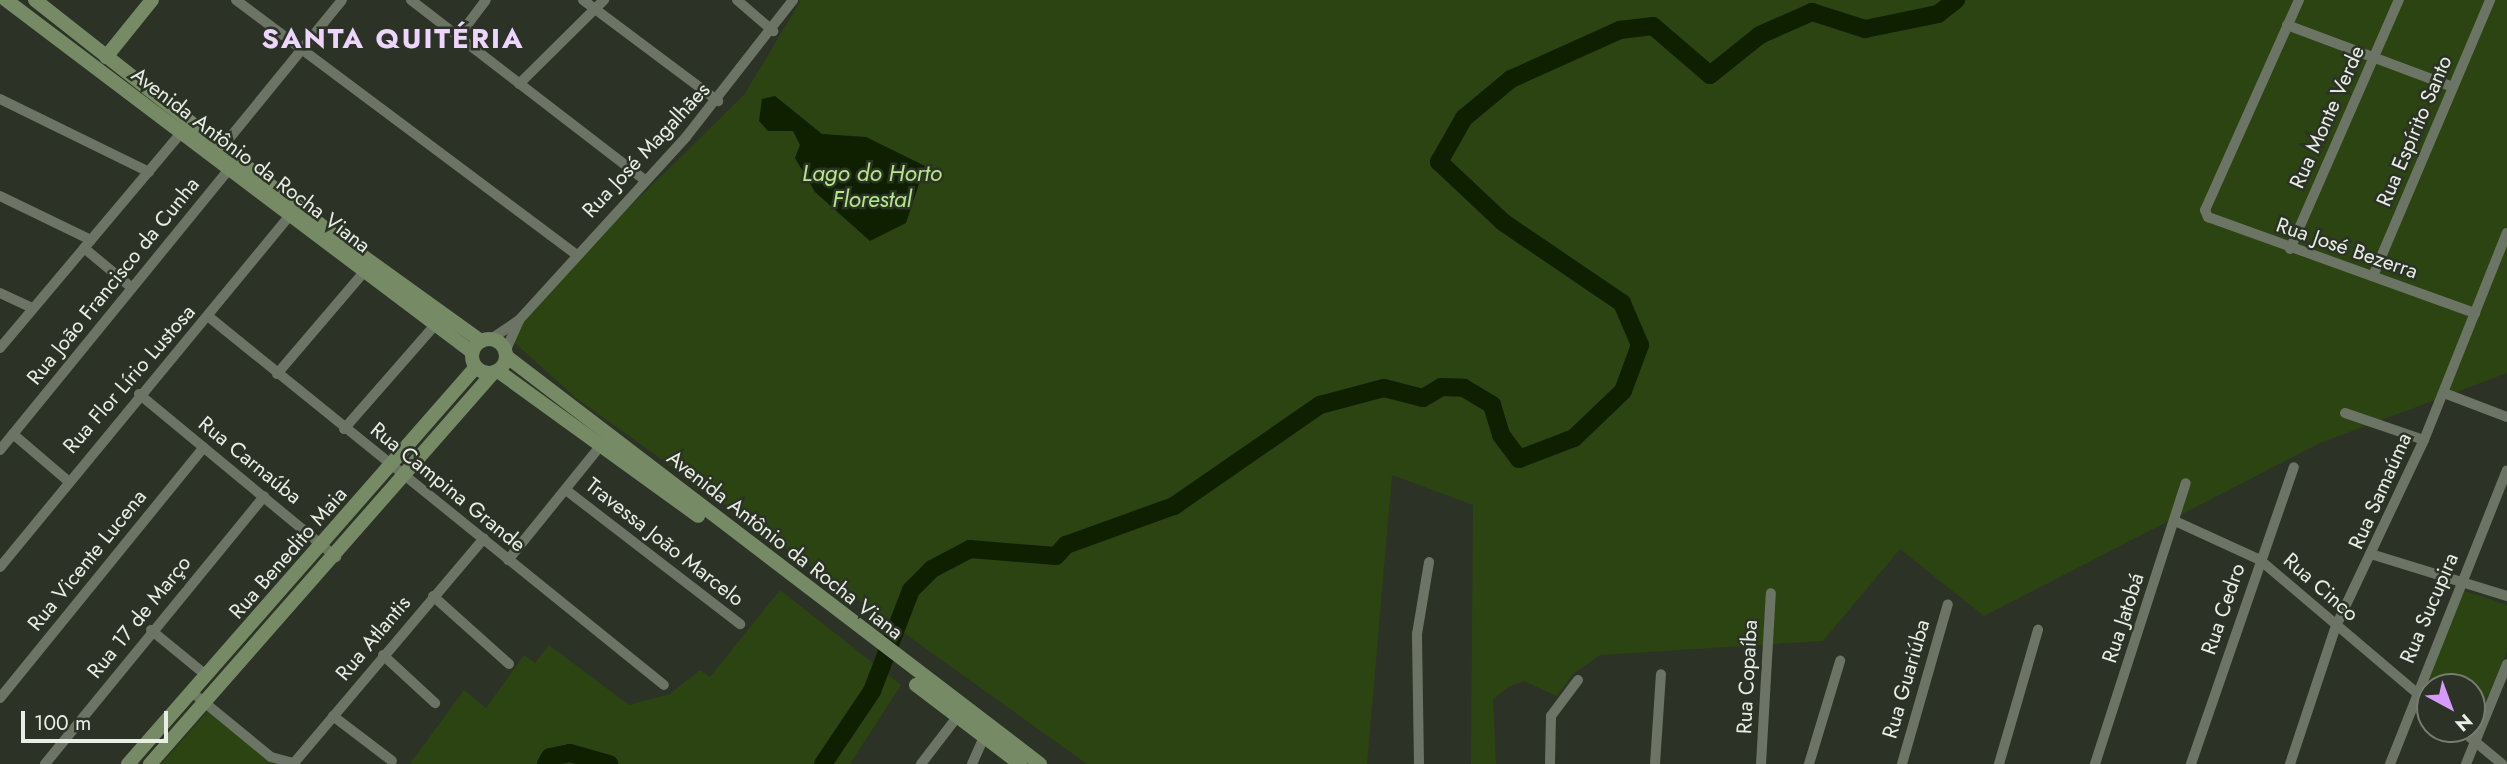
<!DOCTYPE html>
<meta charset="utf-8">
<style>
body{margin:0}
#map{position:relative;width:2507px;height:764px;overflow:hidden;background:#2c3326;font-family:Jost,sans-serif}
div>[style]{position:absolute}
.green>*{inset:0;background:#2c4412}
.water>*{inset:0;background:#0e2000}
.river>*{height:18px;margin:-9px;padding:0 9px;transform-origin:9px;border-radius:9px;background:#0e2000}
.street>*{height:10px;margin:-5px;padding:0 5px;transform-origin:5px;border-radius:5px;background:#6b7465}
.secondary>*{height:14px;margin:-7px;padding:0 7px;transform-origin:7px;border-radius:7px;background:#768b65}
.secondary>.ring{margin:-7px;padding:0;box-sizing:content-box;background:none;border:14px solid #768b65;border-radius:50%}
span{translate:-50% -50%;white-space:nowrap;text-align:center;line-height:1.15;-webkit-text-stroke:5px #2c3326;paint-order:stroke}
.street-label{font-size:21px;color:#e8ede5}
.water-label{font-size:23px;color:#b5e987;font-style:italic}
.district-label{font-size:28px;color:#edd5fe;font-weight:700;letter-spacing:2px}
.north{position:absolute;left:2416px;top:673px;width:70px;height:70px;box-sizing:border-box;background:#2c3326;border:2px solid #777d72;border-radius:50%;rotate:139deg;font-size:19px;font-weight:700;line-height:28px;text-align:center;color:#e8ede5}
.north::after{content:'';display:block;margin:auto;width:24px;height:32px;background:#d69bfa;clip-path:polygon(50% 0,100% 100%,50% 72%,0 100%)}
.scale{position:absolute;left:21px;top:711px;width:147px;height:32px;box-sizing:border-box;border:4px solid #e8ede5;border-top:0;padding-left:9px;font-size:21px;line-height:24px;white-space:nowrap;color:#e8ede5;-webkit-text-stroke:5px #2c3326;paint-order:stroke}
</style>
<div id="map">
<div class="green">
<i style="clip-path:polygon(801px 0,2507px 0,2507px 373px,2320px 443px,1984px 616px,1900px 549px,1823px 641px,1600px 655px,1573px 674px,1557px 696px,1524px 681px,1508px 687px,1493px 699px,1496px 764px,1471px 764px,1473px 505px,1392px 475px,1367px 764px,1087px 764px,576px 398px,515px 343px,513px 332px,596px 240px,744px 95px)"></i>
<i style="clip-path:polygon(780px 590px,901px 685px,850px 764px,410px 764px,464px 690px,486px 708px,524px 655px,535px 663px,549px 645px,629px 705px,670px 694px,700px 670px,710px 677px)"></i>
<i style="clip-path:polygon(2463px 590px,2507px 605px,2507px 652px,2472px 731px,2472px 687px,2430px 687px,2430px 697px,2420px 689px)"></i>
<i style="clip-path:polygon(210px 709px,274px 764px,161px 764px)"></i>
</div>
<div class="water">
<i style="clip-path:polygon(775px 96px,822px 134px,866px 137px,925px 166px,906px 223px,870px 241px,815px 192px,795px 158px,800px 145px,793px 131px,768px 131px,759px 121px,762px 99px)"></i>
</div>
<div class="river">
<i style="left:546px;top:764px;width:8px;rotate:-60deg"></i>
<i style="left:550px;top:757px;width:20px;rotate:-11deg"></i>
<i style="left:570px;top:753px;width:41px;rotate:15.8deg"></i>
<i style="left:823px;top:764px;width:88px;rotate:-56.1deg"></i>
<i style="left:872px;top:691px;width:108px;rotate:-68.9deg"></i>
<i style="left:911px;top:590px;width:30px;rotate:-45deg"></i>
<i style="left:932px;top:569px;width:43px;rotate:-27.8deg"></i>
<i style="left:970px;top:549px;width:86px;rotate:4.7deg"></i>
<i style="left:1056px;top:556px;width:15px;rotate:-48deg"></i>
<i style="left:1066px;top:545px;width:115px;rotate:-19.9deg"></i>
<i style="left:1174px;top:506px;width:178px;rotate:-34.7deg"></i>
<i style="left:1320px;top:405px;width:66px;rotate:-14.9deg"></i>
<i style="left:1384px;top:388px;width:40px;rotate:14.4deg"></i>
<i style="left:1423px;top:398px;width:21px;rotate:-31deg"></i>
<i style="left:1441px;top:387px;width:23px;rotate:2deg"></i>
<i style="left:1464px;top:388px;width:33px;rotate:31deg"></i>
<i style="left:1492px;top:405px;width:31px;rotate:73deg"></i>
<i style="left:1501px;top:435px;width:30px;rotate:53deg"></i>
<i style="left:1519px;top:459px;width:59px;rotate:-20.9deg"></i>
<i style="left:1574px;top:438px;width:68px;rotate:-43.8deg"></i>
<i style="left:1623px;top:391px;width:49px;rotate:-69.7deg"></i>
<i style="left:1640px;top:345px;width:46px;rotate:-113.2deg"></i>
<i style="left:1622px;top:303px;width:144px;rotate:-145.8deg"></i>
<i style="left:1503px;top:222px;width:88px;rotate:-136.8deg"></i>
<i style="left:1439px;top:162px;width:51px;rotate:-60.4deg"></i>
<i style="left:1464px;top:118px;width:61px;rotate:-39.7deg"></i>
<i style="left:1511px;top:79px;width:120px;rotate:-24.2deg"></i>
<i style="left:1620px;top:30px;width:33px;rotate:-7deg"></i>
<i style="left:1653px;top:26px;width:75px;rotate:40.7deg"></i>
<i style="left:1710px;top:75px;width:64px;rotate:-38.7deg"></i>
<i style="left:1760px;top:35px;width:57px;rotate:-23.9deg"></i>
<i style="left:1812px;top:12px;width:56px;rotate:17.8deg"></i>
<i style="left:1865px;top:29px;width:75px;rotate:-11.6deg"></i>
<i style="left:1938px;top:14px;width:23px;rotate:-38deg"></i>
</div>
<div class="street">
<i style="left:236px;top:0;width:424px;rotate:36.8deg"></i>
<i style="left:411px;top:0;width:295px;rotate:37.6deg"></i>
<i style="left:583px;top:0;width:169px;rotate:36.8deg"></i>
<i style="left:737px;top:0;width:48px;rotate:40.7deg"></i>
<i style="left:2299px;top:0;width:230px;rotate:114.1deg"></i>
<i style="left:2205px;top:210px;width:8px;rotate:67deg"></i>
<i style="left:2208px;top:217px;width:284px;rotate:19.8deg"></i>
<i style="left:2287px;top:25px;width:177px;rotate:20.5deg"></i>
<i style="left:458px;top:37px;width:46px;rotate:-52.9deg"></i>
<i style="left:519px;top:84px;width:120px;rotate:-44.7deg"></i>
<i style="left:0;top:99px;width:166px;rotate:26.1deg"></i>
<i style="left:223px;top:146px;width:188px;rotate:-50.8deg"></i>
<i style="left:0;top:196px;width:101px;rotate:25.8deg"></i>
<i style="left:84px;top:248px;width:62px;rotate:39.8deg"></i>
<i style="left:2290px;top:249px;width:272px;rotate:-66.4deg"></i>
<i style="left:2373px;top:276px;width:300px;rotate:-67deg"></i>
<i style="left:0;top:293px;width:35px;rotate:25deg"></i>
<i style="left:209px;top:317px;width:585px;rotate:38.97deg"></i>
<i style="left:491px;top:339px;width:34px;rotate:-34deg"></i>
<i style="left:519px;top:320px;width:248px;rotate:-47.6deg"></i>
<i style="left:686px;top:137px;width:174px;rotate:-52deg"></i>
<i style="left:0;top:348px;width:282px;rotate:-49.9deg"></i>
<i style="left:505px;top:352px;width:34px;rotate:-66deg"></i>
<i style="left:277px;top:374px;width:134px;rotate:-49.5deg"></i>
<i style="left:2444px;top:393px;width:67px;rotate:20.9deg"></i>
<i style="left:139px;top:394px;width:256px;rotate:39.6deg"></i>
<i style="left:2345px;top:413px;width:83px;rotate:18.9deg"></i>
<i style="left:344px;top:429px;width:138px;rotate:-48.8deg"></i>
<i style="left:13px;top:434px;width:72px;rotate:40.5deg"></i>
<i style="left:0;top:450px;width:362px;rotate:-50.8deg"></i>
<i style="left:566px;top:490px;width:220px;rotate:37.6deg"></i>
<i style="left:2175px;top:521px;width:94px;rotate:24.6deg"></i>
<i style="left:2260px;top:560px;width:223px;rotate:40.3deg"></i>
<i style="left:2374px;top:555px;width:139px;rotate:17.1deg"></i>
<i style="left:508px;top:560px;width:149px;rotate:-51deg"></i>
<i style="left:0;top:567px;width:454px;rotate:-50.5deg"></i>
<i style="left:433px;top:596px;width:102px;rotate:41.8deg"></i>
<i style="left:151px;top:630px;width:72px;rotate:39.4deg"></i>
<i style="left:383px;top:655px;width:71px;rotate:42.7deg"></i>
<i style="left:193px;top:693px;width:101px;rotate:39.4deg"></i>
<i style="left:271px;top:757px;width:24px;rotate:15deg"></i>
<i style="left:294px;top:763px;width:294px;rotate:-49.8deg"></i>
<i style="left:0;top:698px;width:323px;rotate:-50.9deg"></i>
<i style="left:333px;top:716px;width:74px;rotate:37.3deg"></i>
<i style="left:2460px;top:729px;width:55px;rotate:39.8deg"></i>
<i style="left:45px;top:764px;width:346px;rotate:-50.7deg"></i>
<i style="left:921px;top:764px;width:59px;rotate:-52.5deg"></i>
<i style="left:972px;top:764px;width:30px;rotate:-66deg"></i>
<i style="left:1419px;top:764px;width:130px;rotate:-90.9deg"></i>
<i style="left:1417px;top:634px;width:73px;rotate:-80.5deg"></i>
<i style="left:1550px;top:764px;width:48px;rotate:-88.8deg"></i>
<i style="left:1551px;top:716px;width:45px;rotate:-53.1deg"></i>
<i style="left:1655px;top:764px;width:90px;rotate:-86.2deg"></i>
<i style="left:1761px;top:764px;width:171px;rotate:-86.7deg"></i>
<i style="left:1809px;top:764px;width:108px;rotate:-73.2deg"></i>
<i style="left:1902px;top:764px;width:166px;rotate:-74deg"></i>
<i style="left:1999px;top:764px;width:140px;rotate:-73.8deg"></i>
<i style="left:2095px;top:764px;width:295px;rotate:-72.1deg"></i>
<i style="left:2191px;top:764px;width:314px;rotate:-70.9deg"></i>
<i style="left:2290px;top:764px;width:145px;rotate:-71.6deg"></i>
<i style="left:2336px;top:626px;width:206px;rotate:-64.7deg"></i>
<i style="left:2424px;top:440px;width:223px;rotate:-68.2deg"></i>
<i style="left:2390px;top:764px;width:316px;rotate:-68.3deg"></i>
<i style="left:2466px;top:764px;width:108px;rotate:-67.7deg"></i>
</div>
<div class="secondary">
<i style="left:6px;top:0;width:584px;rotate:37.07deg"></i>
<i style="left:35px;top:0;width:387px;rotate:38.2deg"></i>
<i style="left:339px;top:239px;width:175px;rotate:35.7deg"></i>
<i style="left:106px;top:57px;width:73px;rotate:-51.1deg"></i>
<i class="ring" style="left:472px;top:339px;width:20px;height:20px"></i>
<i style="left:506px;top:356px;width:672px;rotate:37.38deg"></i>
<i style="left:498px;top:371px;width:247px;rotate:35.9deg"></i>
<i style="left:916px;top:685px;width:131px;rotate:37.2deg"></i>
<i style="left:128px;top:764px;width:527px;rotate:-48.77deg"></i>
<i style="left:150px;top:764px;width:520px;rotate:-48.74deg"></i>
</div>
<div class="street-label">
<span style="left:2327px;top:117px;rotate:-66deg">Rua Monte Verde</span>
<span style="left:2414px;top:131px;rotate:-67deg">Rua Espírito Santo</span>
<span style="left:646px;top:150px;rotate:-47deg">Rua José Magalhães</span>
<span style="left:251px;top:160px;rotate:37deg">Avenida Antônio da Rocha Viana</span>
<span style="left:2347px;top:248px;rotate:19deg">Rua José Bezerra</span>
<span style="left:113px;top:281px;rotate:-51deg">Rua João Francisco da Cunha</span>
<span style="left:129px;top:379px;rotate:-49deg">Rua Flor Lírio Lustosa</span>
<span style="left:250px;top:460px;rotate:39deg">Rua Carnaúba</span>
<span style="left:448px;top:487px;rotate:39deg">Rua Campina Grande</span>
<span style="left:2380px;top:491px;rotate:-66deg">Rua Samaúma</span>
<span style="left:665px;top:542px;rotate:38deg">Travessa João Marcelo</span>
<span style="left:785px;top:545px;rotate:38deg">Avenida Antônio da Rocha Viana</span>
<span style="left:288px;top:553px;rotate:-49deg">Rua Benedito Maia</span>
<span style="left:87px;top:560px;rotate:-51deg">Rua Vicente Lucena</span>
<span style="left:2321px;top:587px;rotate:41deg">Rua Cinco</span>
<span style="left:2429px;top:608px;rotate:-67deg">Rua Sucupira</span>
<span style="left:2223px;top:609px;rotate:-71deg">Rua Cedro</span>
<span style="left:139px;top:617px;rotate:-51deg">Rua 17 de Março</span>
<span style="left:2123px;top:618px;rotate:-72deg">Rua Jatobá</span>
<span style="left:373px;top:638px;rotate:-50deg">Rua Atlantis</span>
<span style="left:1747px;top:677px;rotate:-87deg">Rua Copaíba</span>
<span style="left:1906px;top:679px;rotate:-74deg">Rua Guariúba</span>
</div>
<div class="water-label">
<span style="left:872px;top:186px">Lago do Horto<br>Florestal</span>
</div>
<div class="district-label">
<span style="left:393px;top:39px">SANTA QUITÉRIA</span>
</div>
<div class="north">N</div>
<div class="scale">100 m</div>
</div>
